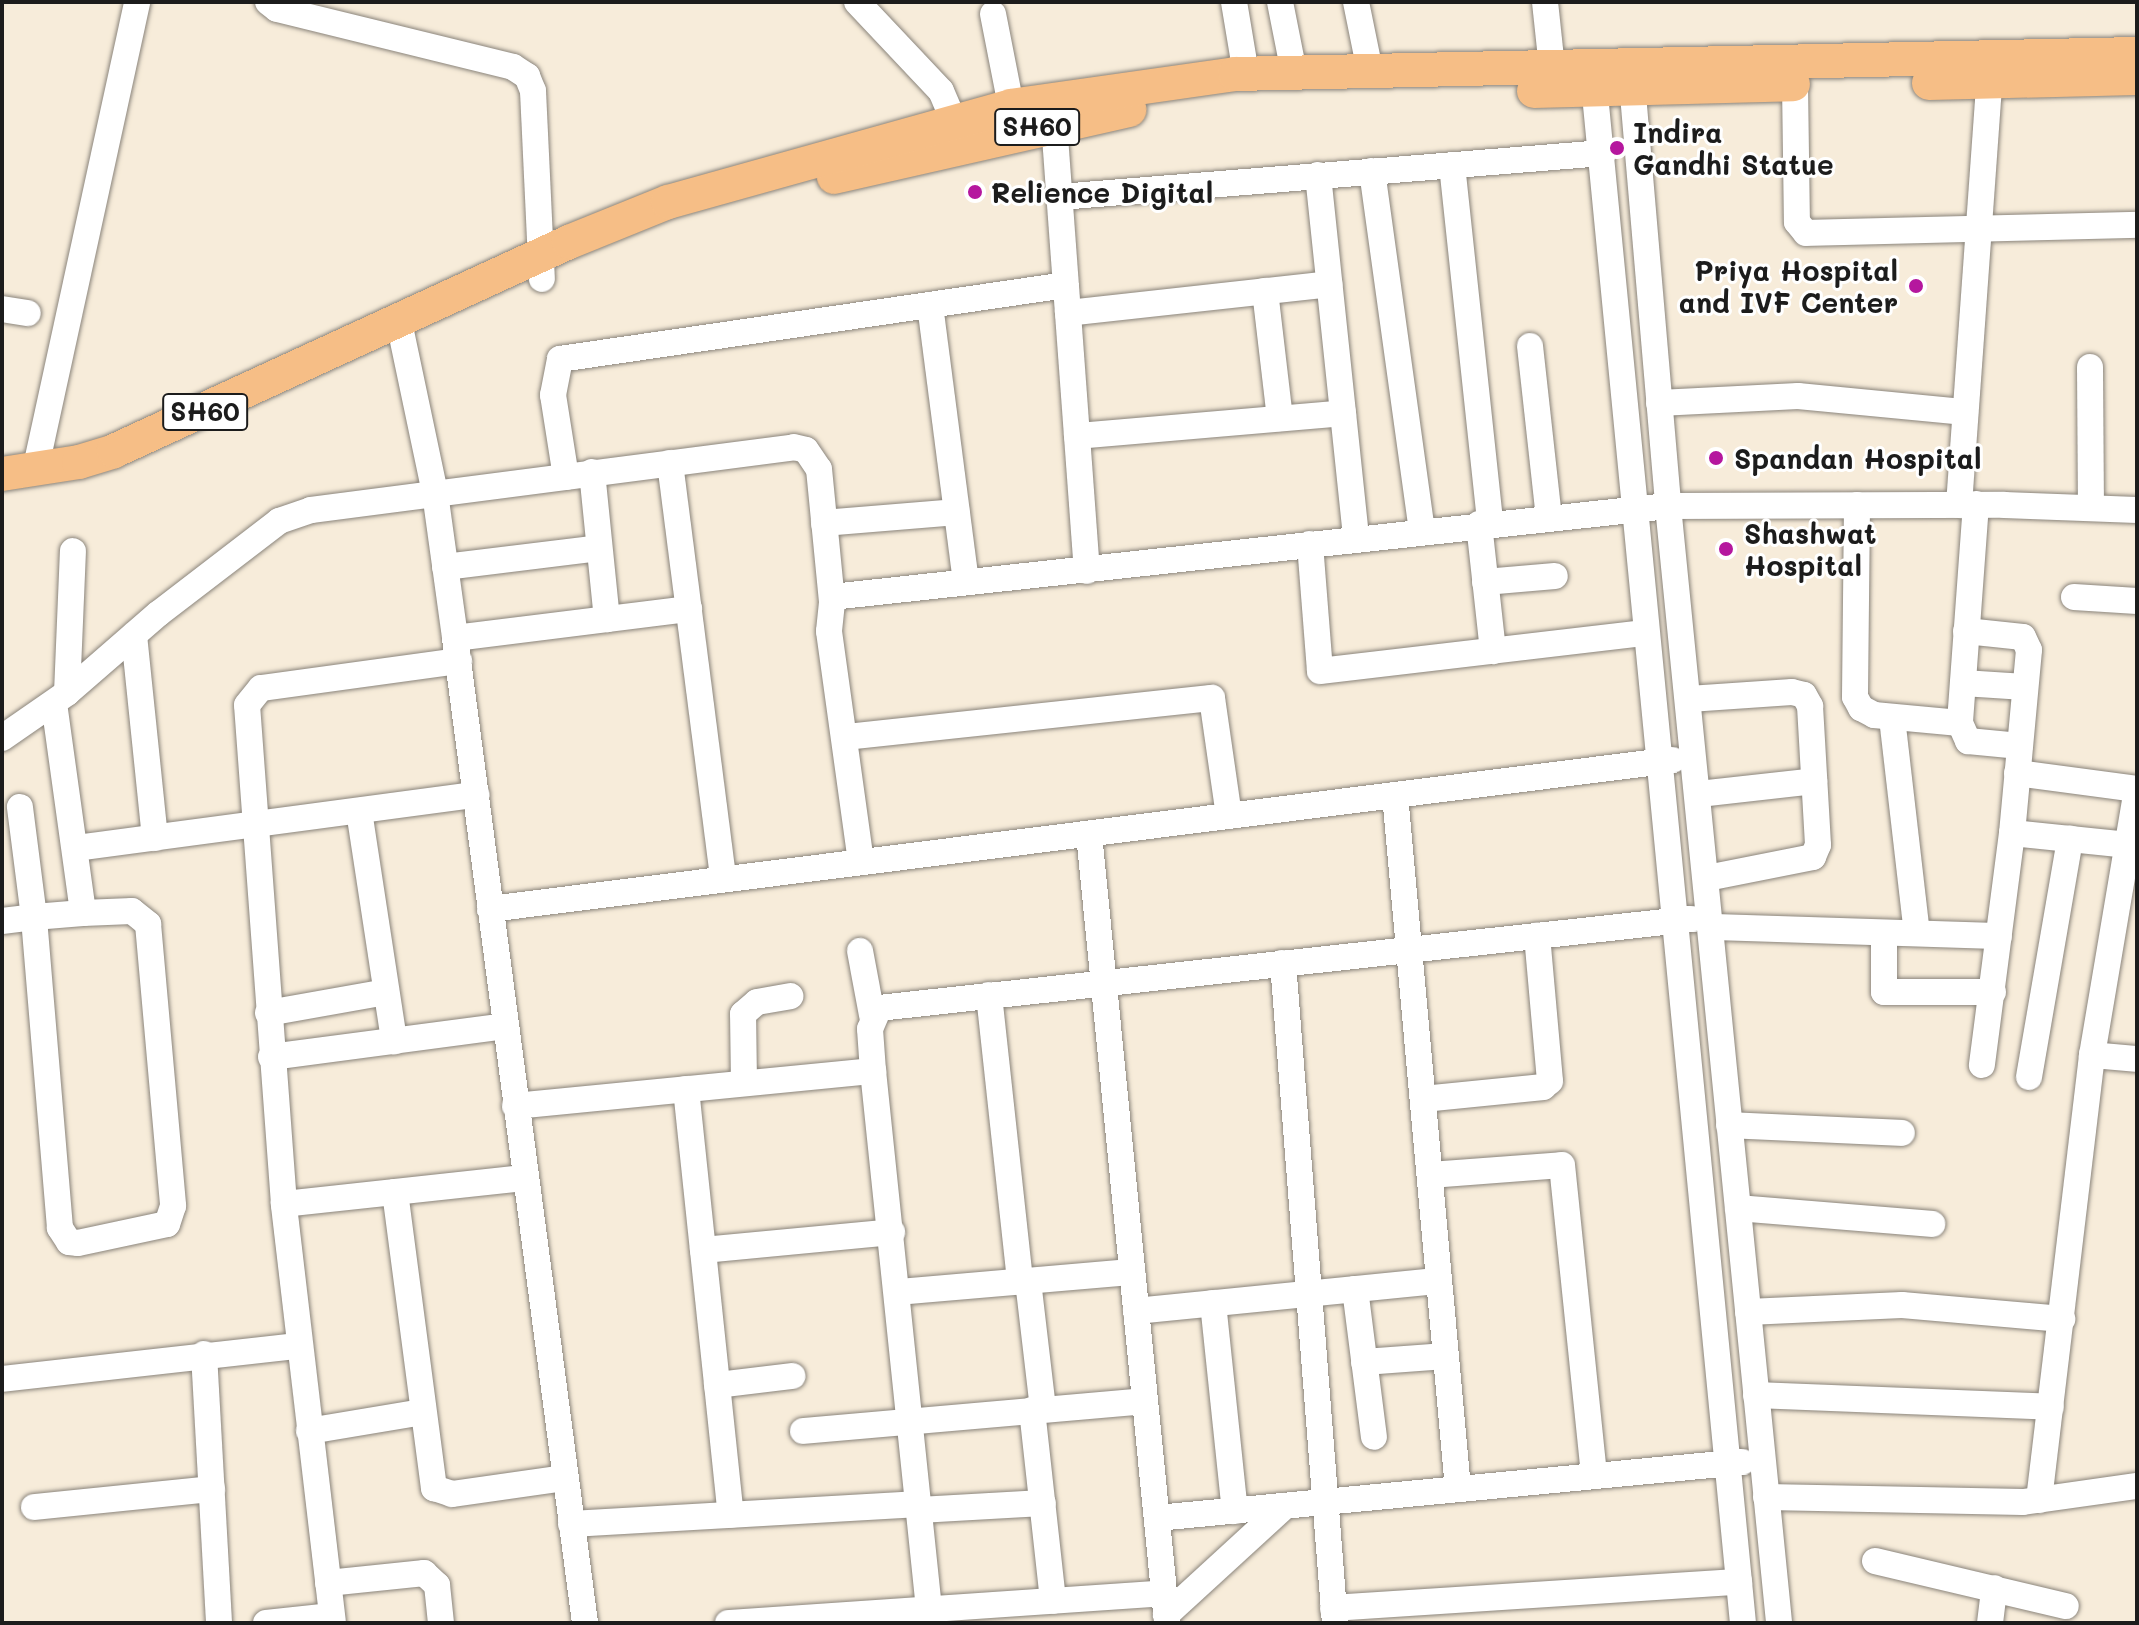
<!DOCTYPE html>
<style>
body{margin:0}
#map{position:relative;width:2139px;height:1625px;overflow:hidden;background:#f7ecda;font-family:Mali,sans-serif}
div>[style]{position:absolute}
.roads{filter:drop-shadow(0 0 2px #8a847b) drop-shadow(0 0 2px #8a847b)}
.minor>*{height:26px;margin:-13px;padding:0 13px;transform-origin:13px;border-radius:13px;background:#fff}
.major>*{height:34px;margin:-17px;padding:0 17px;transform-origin:17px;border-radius:17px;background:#f6be86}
.dots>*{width:22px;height:22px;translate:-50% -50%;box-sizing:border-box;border:4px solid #fff;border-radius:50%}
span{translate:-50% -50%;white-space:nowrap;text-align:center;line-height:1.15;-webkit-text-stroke:6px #fff;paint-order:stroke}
.shield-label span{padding:2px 6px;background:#fff;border:2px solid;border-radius:6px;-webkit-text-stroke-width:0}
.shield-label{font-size:26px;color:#1c1c1c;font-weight:700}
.poi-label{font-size:28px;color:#1c1c1c;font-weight:700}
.left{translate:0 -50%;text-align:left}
.right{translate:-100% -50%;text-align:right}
.frame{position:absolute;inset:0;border:4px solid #1c1c1c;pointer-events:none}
</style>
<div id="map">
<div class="roads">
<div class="minor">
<i style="left:268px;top:2px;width:11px;rotate:38deg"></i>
<i style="left:277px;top:9px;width:243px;rotate:13.8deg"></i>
<i style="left:513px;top:67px;width:17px;rotate:33deg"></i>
<i style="left:527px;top:76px;width:16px;rotate:68deg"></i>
<i style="left:533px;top:91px;width:188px;rotate:87.3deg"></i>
<i style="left:857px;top:2px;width:122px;rotate:46.7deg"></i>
<i style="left:941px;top:91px;width:51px;rotate:66.9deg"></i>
<i style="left:1234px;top:2px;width:73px;rotate:80.5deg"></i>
<i style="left:1280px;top:2px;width:72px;rotate:78.8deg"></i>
<i style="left:1356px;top:2px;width:70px;rotate:78.5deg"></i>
<i style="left:1545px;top:2px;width:66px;rotate:83.9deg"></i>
<i style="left:993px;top:14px;width:94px;rotate:78.9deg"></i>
<i style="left:1631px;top:71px;width:437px;rotate:85.1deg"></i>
<i style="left:1668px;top:506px;width:1123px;rotate:84.32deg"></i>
<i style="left:1593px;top:74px;width:1556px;rotate:84.47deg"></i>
<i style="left:1795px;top:84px;width:138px;rotate:89.2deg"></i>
<i style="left:1797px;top:222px;width:14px;rotate:51deg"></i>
<i style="left:1806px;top:233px;width:331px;rotate:-1.4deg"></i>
<i style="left:1054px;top:123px;width:449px;rotate:85.8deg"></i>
<i style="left:1452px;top:165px;width:360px;rotate:83.9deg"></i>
<i style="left:1372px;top:171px;width:363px;rotate:82.1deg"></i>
<i style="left:1318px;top:175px;width:366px;rotate:84deg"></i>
<i style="left:1060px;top:197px;width:545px;rotate:-4.63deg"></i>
<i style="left:1265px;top:291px;width:128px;rotate:83.3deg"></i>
<i style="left:930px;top:305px;width:279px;rotate:82.6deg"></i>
<i style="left:2px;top:309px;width:26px;rotate:9deg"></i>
<i style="left:1068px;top:313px;width:263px;rotate:-6.3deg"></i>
<i style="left:399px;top:322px;width:175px;rotate:78.1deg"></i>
<i style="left:435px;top:493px;width:146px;rotate:82.1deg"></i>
<i style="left:455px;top:638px;width:994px;rotate:82.48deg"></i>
<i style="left:1530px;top:346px;width:172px;rotate:83.7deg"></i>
<i style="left:2090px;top:367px;width:141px;rotate:89.6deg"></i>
<i style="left:1659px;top:403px;width:139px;rotate:-2.9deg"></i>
<i style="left:1798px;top:396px;width:168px;rotate:5.5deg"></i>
<i style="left:1077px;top:436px;width:267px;rotate:-4.9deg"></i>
<i style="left:670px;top:463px;width:419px;rotate:82.7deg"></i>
<i style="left:35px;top:471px;width:480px;rotate:-77.7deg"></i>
<i style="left:592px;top:472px;width:148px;rotate:84.2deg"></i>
<i style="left:566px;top:477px;width:83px;rotate:-99deg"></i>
<i style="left:553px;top:395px;width:37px;rotate:-79deg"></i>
<i style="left:560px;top:359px;width:511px;rotate:-8.32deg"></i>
<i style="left:1976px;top:504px;width:220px;rotate:94.2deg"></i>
<i style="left:1960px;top:723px;width:20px;rotate:66deg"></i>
<i style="left:1968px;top:741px;width:52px;rotate:5.5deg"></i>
<i style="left:1857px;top:505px;width:192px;rotate:90.6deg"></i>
<i style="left:1855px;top:697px;width:13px;rotate:61deg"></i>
<i style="left:1861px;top:708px;width:15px;rotate:28deg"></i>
<i style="left:1874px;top:715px;width:86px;rotate:5.3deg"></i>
<i style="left:1959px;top:505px;width:423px;rotate:-85.9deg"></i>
<i style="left:824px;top:523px;width:133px;rotate:-4.7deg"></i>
<i style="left:1479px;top:524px;width:128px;rotate:83.7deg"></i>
<i style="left:1310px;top:544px;width:127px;rotate:85.5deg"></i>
<i style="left:1320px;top:671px;width:327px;rotate:-6.7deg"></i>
<i style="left:445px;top:567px;width:155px;rotate:-7deg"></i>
<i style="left:1485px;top:582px;width:70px;rotate:-4.9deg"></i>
<i style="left:2074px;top:597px;width:63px;rotate:3.6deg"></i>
<i style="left:1966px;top:631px;width:57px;rotate:6deg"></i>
<i style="left:2023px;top:637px;width:14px;rotate:65deg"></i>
<i style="left:2029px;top:650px;width:184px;rotate:95.3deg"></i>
<i style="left:2012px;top:833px;width:234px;rotate:97.4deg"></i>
<i style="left:134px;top:635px;width:204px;rotate:84.1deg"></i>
<i style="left:455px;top:638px;width:236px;rotate:-7.1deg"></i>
<i style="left:1963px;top:683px;width:62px;rotate:3.7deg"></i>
<i style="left:67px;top:693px;width:142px;rotate:-87.6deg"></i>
<i style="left:1689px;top:699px;width:103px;rotate:-3.9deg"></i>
<i style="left:1792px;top:692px;width:12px;rotate:14deg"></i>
<i style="left:1804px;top:695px;width:13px;rotate:61deg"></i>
<i style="left:1810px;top:706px;width:139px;rotate:86.7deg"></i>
<i style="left:1818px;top:845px;width:13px;rotate:113deg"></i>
<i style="left:1813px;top:857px;width:108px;rotate:168.8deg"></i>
<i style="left:54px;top:703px;width:212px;rotate:82.1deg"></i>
<i style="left:1892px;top:718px;width:216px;rotate:83.4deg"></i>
<i style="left:846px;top:737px;width:368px;rotate:-6.1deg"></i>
<i style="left:1212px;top:698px;width:119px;rotate:81.8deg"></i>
<i style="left:2px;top:738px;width:79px;rotate:-34.7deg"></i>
<i style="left:67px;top:693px;width:121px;rotate:-41deg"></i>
<i style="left:158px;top:614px;width:153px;rotate:-37.5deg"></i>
<i style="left:279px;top:521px;width:34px;rotate:-19deg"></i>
<i style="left:311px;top:510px;width:487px;rotate:-7.4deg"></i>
<i style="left:794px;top:447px;width:12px;rotate:14deg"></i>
<i style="left:806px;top:450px;width:23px;rotate:56deg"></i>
<i style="left:819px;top:469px;width:133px;rotate:84.4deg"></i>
<i style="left:2017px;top:773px;width:121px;rotate:7.6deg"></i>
<i style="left:1699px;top:794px;width:116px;rotate:-6.4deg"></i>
<i style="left:1395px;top:795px;width:696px;rotate:84.81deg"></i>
<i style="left:359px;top:811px;width:233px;rotate:81.3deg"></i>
<i style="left:2012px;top:833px;width:117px;rotate:5.9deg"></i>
<i style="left:1089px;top:834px;width:793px;rotate:84.35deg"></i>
<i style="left:77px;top:848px;width:403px;rotate:-7.6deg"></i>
<i style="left:861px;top:862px;width:233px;rotate:-97.9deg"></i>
<i style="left:829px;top:631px;width:30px;rotate:-84deg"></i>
<i style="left:832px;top:601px;width:10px;rotate:-29deg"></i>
<i style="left:841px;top:596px;width:832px;rotate:-6.21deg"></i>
<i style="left:1668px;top:506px;width:336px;rotate:-0.2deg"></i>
<i style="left:2004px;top:505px;width:133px;rotate:2.2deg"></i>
<i style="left:490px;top:909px;width:1192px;rotate:-7.18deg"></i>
<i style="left:2px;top:921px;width:32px;rotate:-7deg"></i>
<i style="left:34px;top:917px;width:49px;rotate:-4.7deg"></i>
<i style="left:83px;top:913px;width:49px;rotate:-2.3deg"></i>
<i style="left:132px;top:911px;width:21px;rotate:39deg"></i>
<i style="left:148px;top:924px;width:283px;rotate:84.9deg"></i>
<i style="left:173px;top:1206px;width:19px;rotate:108deg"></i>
<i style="left:167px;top:1224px;width:91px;rotate:167.9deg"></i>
<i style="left:78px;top:1243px;width:9px;rotate:-174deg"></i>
<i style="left:69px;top:1242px;width:17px;rotate:-123deg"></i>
<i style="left:60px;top:1228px;width:312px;rotate:-94.8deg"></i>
<i style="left:34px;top:917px;width:111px;rotate:-97.3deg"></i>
<i style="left:1712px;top:927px;width:287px;rotate:1.8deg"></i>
<i style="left:1884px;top:934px;width:58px;rotate:90deg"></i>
<i style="left:1884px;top:992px;width:109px"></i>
<i style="left:860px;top:951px;width:65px;rotate:79.4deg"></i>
<i style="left:1283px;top:963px;width:662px;rotate:85.5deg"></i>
<i style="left:989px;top:995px;width:289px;rotate:83.8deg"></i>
<i style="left:268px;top:1013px;width:120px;rotate:-10.1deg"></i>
<i style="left:2092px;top:1055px;width:45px;rotate:5.1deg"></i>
<i style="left:271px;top:1057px;width:236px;rotate:-7.5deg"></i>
<i style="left:2029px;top:1077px;width:242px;rotate:-80.2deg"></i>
<i style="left:744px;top:1083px;width:69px;rotate:-90.8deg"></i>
<i style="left:743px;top:1014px;width:18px;rotate:-41deg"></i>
<i style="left:757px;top:1002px;width:34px;rotate:-10deg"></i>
<i style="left:686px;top:1089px;width:428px;rotate:84deg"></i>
<i style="left:1423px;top:1099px;width:121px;rotate:-5.7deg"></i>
<i style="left:1543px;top:1087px;width:9px;rotate:-41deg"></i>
<i style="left:1550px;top:1081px;width:146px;rotate:-95.1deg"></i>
<i style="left:515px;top:1106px;width:360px;rotate:-5.6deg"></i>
<i style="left:1729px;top:1125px;width:173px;rotate:2.6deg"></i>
<i style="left:1430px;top:1175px;width:132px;rotate:-4.3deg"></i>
<i style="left:1562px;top:1165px;width:312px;rotate:84.1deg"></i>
<i style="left:395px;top:1192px;width:299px;rotate:82.5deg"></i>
<i style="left:434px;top:1488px;width:19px;rotate:18deg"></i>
<i style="left:452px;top:1494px;width:114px;rotate:-8.1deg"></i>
<i style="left:284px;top:1204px;width:242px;rotate:-6.2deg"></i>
<i style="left:1738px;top:1208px;width:195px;rotate:4.7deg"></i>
<i style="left:703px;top:1250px;width:190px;rotate:-5.4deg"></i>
<i style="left:1028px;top:1281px;width:129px;rotate:83.3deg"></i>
<i style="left:1355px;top:1289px;width:149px;rotate:82.7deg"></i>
<i style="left:898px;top:1292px;width:235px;rotate:-4.9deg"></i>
<i style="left:1213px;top:1303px;width:209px;rotate:84deg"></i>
<i style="left:1136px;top:1311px;width:304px;rotate:-5.7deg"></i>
<i style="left:1748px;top:1312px;width:154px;rotate:-2.6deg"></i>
<i style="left:1902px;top:1305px;width:161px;rotate:5deg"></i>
<i style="left:204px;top:1354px;width:269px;rotate:86.8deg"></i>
<i style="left:1364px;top:1362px;width:82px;rotate:-4.2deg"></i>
<i style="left:2px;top:1379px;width:298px;rotate:-6.4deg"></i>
<i style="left:717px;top:1385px;width:76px;rotate:-6.8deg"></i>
<i style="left:1756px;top:1395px;width:295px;rotate:2.3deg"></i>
<i style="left:1032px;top:1410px;width:192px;rotate:83.7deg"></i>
<i style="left:309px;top:1431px;width:115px;rotate:-9.5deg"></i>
<i style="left:803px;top:1431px;width:343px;rotate:-5deg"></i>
<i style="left:1766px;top:1497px;width:257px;rotate:1.1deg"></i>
<i style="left:2023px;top:1502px;width:115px;rotate:-8deg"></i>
<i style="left:2039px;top:1500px;width:448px;rotate:-83.2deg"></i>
<i style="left:2092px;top:1055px;width:269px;rotate:-80.4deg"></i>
<i style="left:34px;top:1507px;width:179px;rotate:-5.8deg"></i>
<i style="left:919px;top:1510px;width:124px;rotate:-3.2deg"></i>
<i style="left:1157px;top:1518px;width:588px;rotate:-5.47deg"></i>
<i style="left:571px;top:1524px;width:349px;rotate:-3.3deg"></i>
<i style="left:1875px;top:1561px;width:196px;rotate:13.3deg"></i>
<i style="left:328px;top:1583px;width:97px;rotate:-5.9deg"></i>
<i style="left:424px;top:1573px;width:18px;rotate:43deg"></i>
<i style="left:437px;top:1585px;width:38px;rotate:84deg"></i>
<i style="left:1333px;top:1608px;width:407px;rotate:-3.7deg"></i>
<i style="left:929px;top:1609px;width:541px;rotate:-95.94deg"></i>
<i style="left:873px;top:1071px;width:42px;rotate:-94.1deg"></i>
<i style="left:870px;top:1029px;width:23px;rotate:-67deg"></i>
<i style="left:879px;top:1008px;width:818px;rotate:-6.25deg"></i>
<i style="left:1166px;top:1615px;width:161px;rotate:-42.5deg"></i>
<i style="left:266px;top:1623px;width:66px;rotate:-6.1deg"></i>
<i style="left:333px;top:1623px;width:422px;rotate:-96.7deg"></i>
<i style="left:284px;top:1204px;width:500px;rotate:-94.24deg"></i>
<i style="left:247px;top:705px;width:22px;rotate:-51deg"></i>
<i style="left:261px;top:688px;width:200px;rotate:-7.8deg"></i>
<i style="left:728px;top:1623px;width:437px;rotate:-3.9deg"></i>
<i style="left:1990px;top:1623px;width:35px;rotate:-83deg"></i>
</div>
<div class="major">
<i style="left:1929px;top:83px;width:208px;rotate:-1.4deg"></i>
<i style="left:1534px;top:91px;width:259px;rotate:-1.5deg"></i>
<i style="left:834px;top:177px;width:303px;rotate:-12.8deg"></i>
<i style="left:2px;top:474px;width:78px;rotate:-8.9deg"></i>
<i style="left:79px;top:462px;width:37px;rotate:-17deg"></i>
<i style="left:114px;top:451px;width:501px;rotate:-24.67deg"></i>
<i style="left:569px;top:242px;width:107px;rotate:-22deg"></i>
<i style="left:668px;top:202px;width:356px;rotate:-15.6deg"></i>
<i style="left:1011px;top:106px;width:226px;rotate:-8.1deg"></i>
<i style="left:1235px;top:74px;width:902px;rotate:-1.27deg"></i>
</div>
</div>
<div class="dots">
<i style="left:1617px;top:148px;background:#b5179e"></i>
<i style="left:975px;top:192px;background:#b5179e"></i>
<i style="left:1916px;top:286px;background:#b5179e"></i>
<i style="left:1716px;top:458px;background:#b5179e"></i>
<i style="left:1726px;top:549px;background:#b5179e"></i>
</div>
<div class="shield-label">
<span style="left:1037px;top:127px">SH60</span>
<span style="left:205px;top:412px">SH60</span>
</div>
<div class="poi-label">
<span class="left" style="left:1633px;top:148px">Indira<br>Gandhi Statue</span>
<span class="left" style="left:991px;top:192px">Relience Digital</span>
<span class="right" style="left:1898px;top:286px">Priya Hospital<br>and IVF Center</span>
<span class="left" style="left:1734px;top:458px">Spandan Hospital</span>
<span class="left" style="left:1744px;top:549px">Shashwat<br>Hospital</span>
</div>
<div class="frame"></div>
</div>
